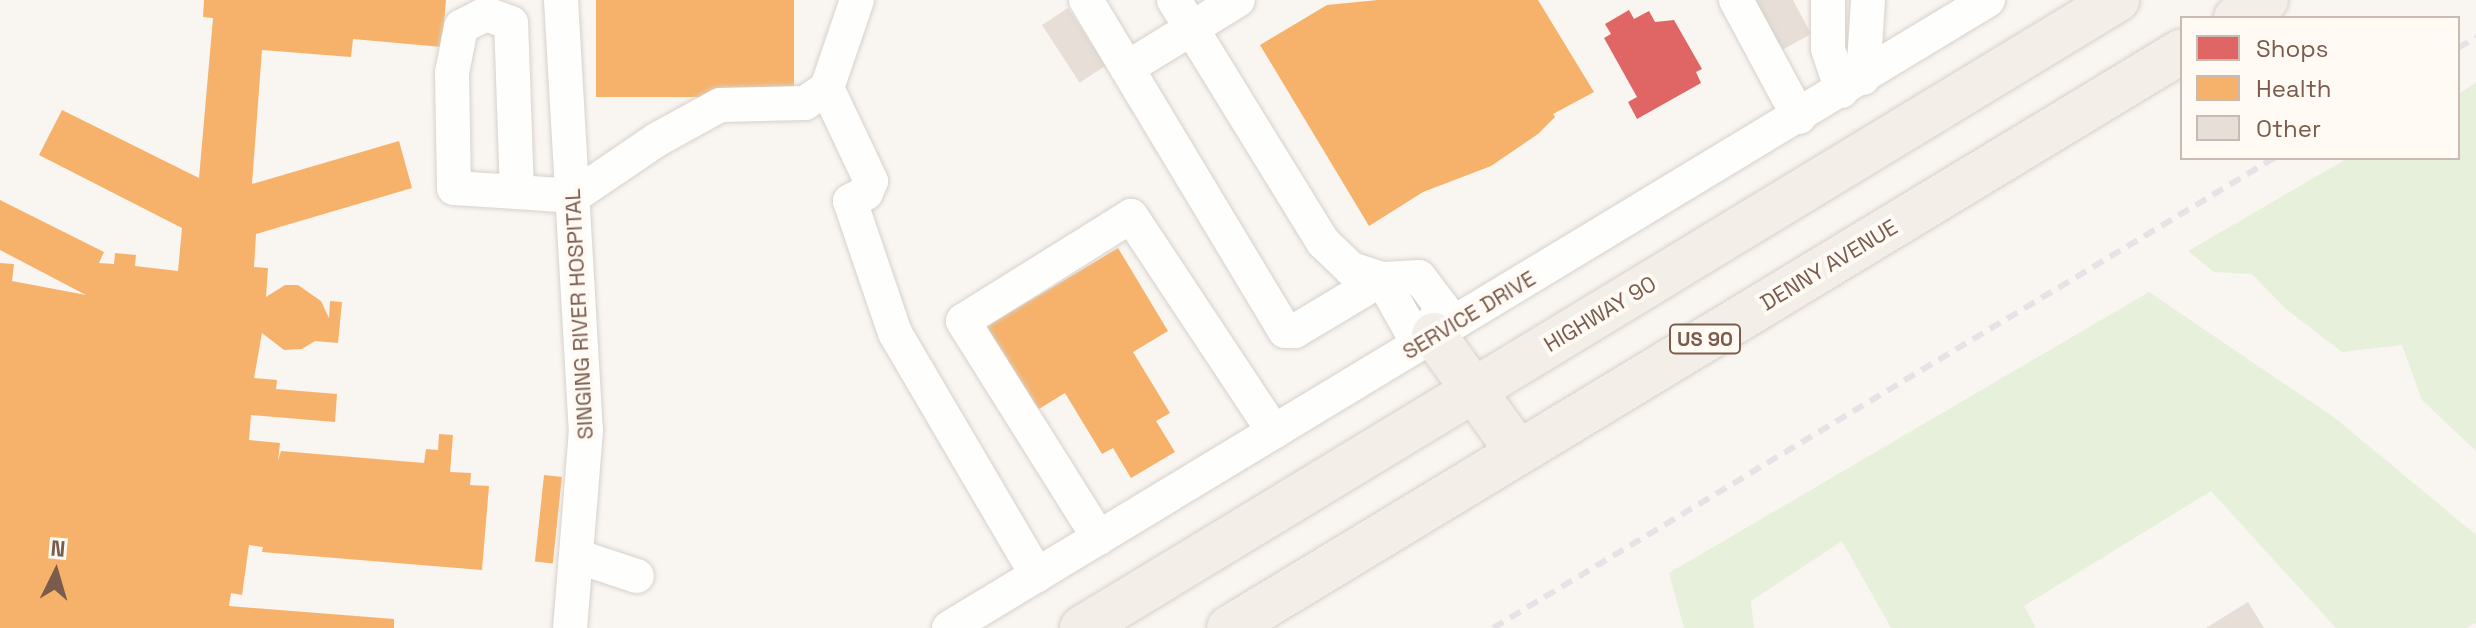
<!DOCTYPE html>
<style>
body{margin:0}
#map{position:relative;width:2476px;height:628px;overflow:hidden;background:#f9f5f0;font-family:"Space Grotesk",sans-serif}
div>[style]{position:absolute}
.green>*{inset:0;background:#e7f0db}
.shops>*{inset:0;background:#e06666}
.health>*{inset:0;background:#f6b26b;transform-origin:0 0}
.building>*{inset:0;background:#e6ded7;transform-origin:0 0}
.roads{filter:drop-shadow(0 0 2px #d7d1cb) drop-shadow(0 0 2px #d7d1cb)}
.minor>*{height:34px;margin:-17px;padding:0 17px;transform-origin:17px;border-radius:17px;background:#fefefd}
.major>*{height:44px;margin:-22px;padding:0 22px;transform-origin:22px;border-radius:22px;background:#f3eee8}
.rail>*{height:6px;margin-top:-3px;transform-origin:0;background:repeating-linear-gradient(90deg,#e6e3e7 0 12px,transparent 0 20px)}
span{translate:-50% -50%;white-space:nowrap;text-align:center;line-height:1.15;-webkit-text-stroke:8px #fffaf3;paint-order:stroke}
.shield-label span{padding:2px 6px;background:#fffaf3;border:2px solid;border-radius:6px;-webkit-text-stroke-width:0}
.shield-label{font-size:20px;color:#7a5c4d;font-weight:700}
.street-label{font-size:22px;color:#7a5c4d}
.legend{position:absolute;left:2180px;top:16px;width:280px;height:144px;box-sizing:border-box;background:#fffaf3;border:2px solid #cabbb1;margin:0;padding:10px 14px;list-style:none;font-size:24px;color:#7a5c4d}
.legend li{display:flex;align-items:center;gap:16px;height:40px}
.legend b{width:40px;border:2px solid #cabbb1}
.north{position:absolute;left:16px;top:532px;width:80px;height:80px;-webkit-text-stroke:6px #fffaf3;paint-order:stroke;rotate:5deg;font-size:22px;font-weight:700;line-height:32px;text-align:center;color:#7a5c4d}
.north::after{content:'';display:block;margin:auto;width:28px;height:36px;background:#7a5c4d;clip-path:polygon(50% 0,100% 100%,50% 72%,0 100%)}
</style>
<div id="map">
<div class="green">
<i style="clip-path:polygon(2476px 83px,2476px 451px,2422px 400px,2402px 345px,2342px 352px,2286px 309px,2252px 274px,2214px 272px,2188px 251px,2348px 158px,2458px 158px,2458px 94px)"></i>
<i style="clip-path:polygon(2149px 292px,2335px 418px,2476px 535px,2476px 623px,2466px 628px,2336px 628px,2211px 491px,2024px 606px,2036px 628px,1891px 628px,1842px 541px,1751px 601px,1754px 628px,1684px 628px,1669px 573px)"></i>
</div>
<div class="shops">
<i style="clip-path:polygon(1629px 10px,1634px 19px,1649px 11px,1655px 22px,1674px 20px,1702px 69px,1696px 72px,1701px 83px,1637px 119px,1628px 102px,1637px 97px,1604px 38px,1611px 34px,1605px 24px)"></i>
</div>
<div class="health">
<i style="clip-path:polygon(204px 0,446px 0,442px 47px,353px 39px,351px 57px,262px 50px,252px 184px,399px 141px,412px 188px,256px 234px,254px 267px,268px 268px,266px 297px,285px 285px,298px 285px,321px 301px,329px 318px,330px 301px,342px 302px,338px 343px,315px 341px,302px 349px,284px 350px,262px 333px,254px 378px,277px 380px,276px 389px,337px 394px,335px 422px,251px 415px,249px 440px,280px 443px,278px 461px,281px 451px,424px 463px,426px 449px,438px 450px,439px 434px,453px 435px,450px 472px,471px 473px,470px 485px,489px 486px,482px 570px,262px 552px,263px 547px,249px 545px,242px 595px,231px 593px,229px 606px,394px 619px,394px 628px,0 628px,0 263px,14px 264px,12px 281px,86px 295px,0 250px,0 200px,104px 252px,99px 263px,114px 264px,115px 253px,136px 255px,135px 266px,178px 271px,182px 228px,39px 155px,62px 110px,199px 178px,213px 18px,203px 17px)"></i>
<i style="left:596px;top:0;width:198px;height:97px"></i>
<i style="clip-path:polygon(1378px 0,1538px 0,1594px 92px,1553px 114px,1555px 117px,1538px 134px,1491px 166px,1423px 192px,1369px 226px,1260px 45px,1327px 5px)"></i>
<i style="clip-path:polygon(1118px 248px,1168px 331px,1133px 352px,1170px 413px,1156px 421px,1175px 452px,1131px 478px,1113px 448px,1102px 454px,1065px 393px,1029px 415px,979px 331px)"></i>
<i style="left:544px;top:475px;width:18px;height:87px;rotate:6deg"></i>
</div>
<div class="building">
<i style="clip-path:polygon(1743px 0,1793px 0,1811px 34px,1773px 55px)"></i>
<i style="left:1068px;top:8px;width:69px;height:31px;rotate:57deg"></i>
<i style="clip-path:polygon(2248px 602px,2264px 628px,2206px 628px)"></i>
</div>
<div class="roads">
<div class="minor">
<i style="left:561px;top:0;width:431px;rotate:86.7deg"></i>
<i style="left:586px;top:430px;width:199px;rotate:94.6deg"></i>
<i style="left:1086px;top:0;width:386px;rotate:59deg"></i>
<i style="left:1285px;top:331px;width:10px"></i>
<i style="left:1295px;top:331px;width:101px;rotate:-30.9deg"></i>
<i style="left:1174px;top:0;width:284px;rotate:58.4deg"></i>
<i style="left:1323px;top:242px;width:39px;rotate:44deg"></i>
<i style="left:1351px;top:269px;width:33px;rotate:18deg"></i>
<i style="left:1736px;top:0;width:133px;rotate:61.7deg"></i>
<i style="left:1828px;top:0;width:49px;rotate:90deg"></i>
<i style="left:1828px;top:49px;width:44px;rotate:71.6deg"></i>
<i style="left:1127px;top:68px;width:130px;rotate:-31.5deg"></i>
<i style="left:1863px;top:78px;width:78px;rotate:-86.3deg"></i>
<i style="left:827px;top:88px;width:103px;rotate:64.7deg"></i>
<i style="left:871px;top:181px;width:13px;rotate:113deg"></i>
<i style="left:866px;top:193px;width:18px;rotate:153deg"></i>
<i style="left:850px;top:201px;width:139px;rotate:71.2deg"></i>
<i style="left:895px;top:333px;width:281px;rotate:59.6deg"></i>
<i style="left:517px;top:192px;width:169px;rotate:-92deg"></i>
<i style="left:511px;top:23px;width:27px;rotate:-160deg"></i>
<i style="left:486px;top:14px;width:28px;rotate:153deg"></i>
<i style="left:461px;top:27px;width:47px;rotate:101.1deg"></i>
<i style="left:452px;top:73px;width:115px;rotate:89deg"></i>
<i style="left:454px;top:188px;width:63px;rotate:3.6deg"></i>
<i style="left:517px;top:192px;width:57px;rotate:4deg"></i>
<i style="left:574px;top:196px;width:102px;rotate:-34.2deg"></i>
<i style="left:658px;top:139px;width:71px;rotate:-28.7deg"></i>
<i style="left:720px;top:105px;width:85px;rotate:-1.3deg"></i>
<i style="left:805px;top:103px;width:27px;rotate:-34deg"></i>
<i style="left:827px;top:88px;width:93px;rotate:-71.2deg"></i>
<i style="left:1419px;top:277px;width:38px;rotate:53deg"></i>
<i style="left:1442px;top:307px;width:24px;rotate:120deg"></i>
<i style="left:1430px;top:328px;width:20px;rotate:177deg"></i>
<i style="left:1410px;top:329px;width:57px;rotate:-119.2deg"></i>
<i style="left:1382px;top:279px;width:37px;rotate:-3deg"></i>
<i style="left:1099px;top:538px;width:256px;rotate:-122.1deg"></i>
<i style="left:963px;top:321px;width:198px;rotate:-32deg"></i>
<i style="left:1131px;top:216px;width:259px;rotate:56.5deg"></i>
<i style="left:576px;top:556px;width:64px;rotate:18.2deg"></i>
<i style="left:949px;top:628px;width:1214px;rotate:-31.15deg"></i>
</div>
<div class="major">
<i style="left:2236px;top:18px;width:35px;rotate:-31deg"></i>
<i style="left:1434px;top:335px;width:144px;rotate:54.3deg"></i>
<i style="left:1082px;top:628px;width:1211px;rotate:-31.25deg"></i>
<i style="left:1229px;top:628px;width:1114px;rotate:-31.19deg"></i>
</div>
</div>
<div class="rail">
<i style="left:2458px;top:48px;width:21px;rotate:-31deg"></i>
<i style="left:1493px;top:628px;width:912px;rotate:-31.04deg"></i>
</div>
<div class="shield-label">
<span style="left:1705px;top:339px">US 90</span>
</div>
<div class="street-label">
<span style="left:1829px;top:265px;rotate:-31deg">DENNY AVENUE</span>
<span style="left:579px;top:314px;rotate:-93deg">SINGING RIVER HOSPITAL</span>
<span style="left:1600px;top:314px;rotate:-31deg">HIGHWAY 90</span>
<span style="left:1469px;top:315px;rotate:-31deg">SERVICE DRIVE</span>
</div>
<ul class="legend">
<li><b style="height:22px;background:#e06666"></b>Shops</li>
<li><b style="height:22px;background:#f6b26b"></b>Health</li>
<li><b style="height:22px;background:#e6ded7"></b>Other</li>
</ul>
<div class="north">N</div>
</div>
